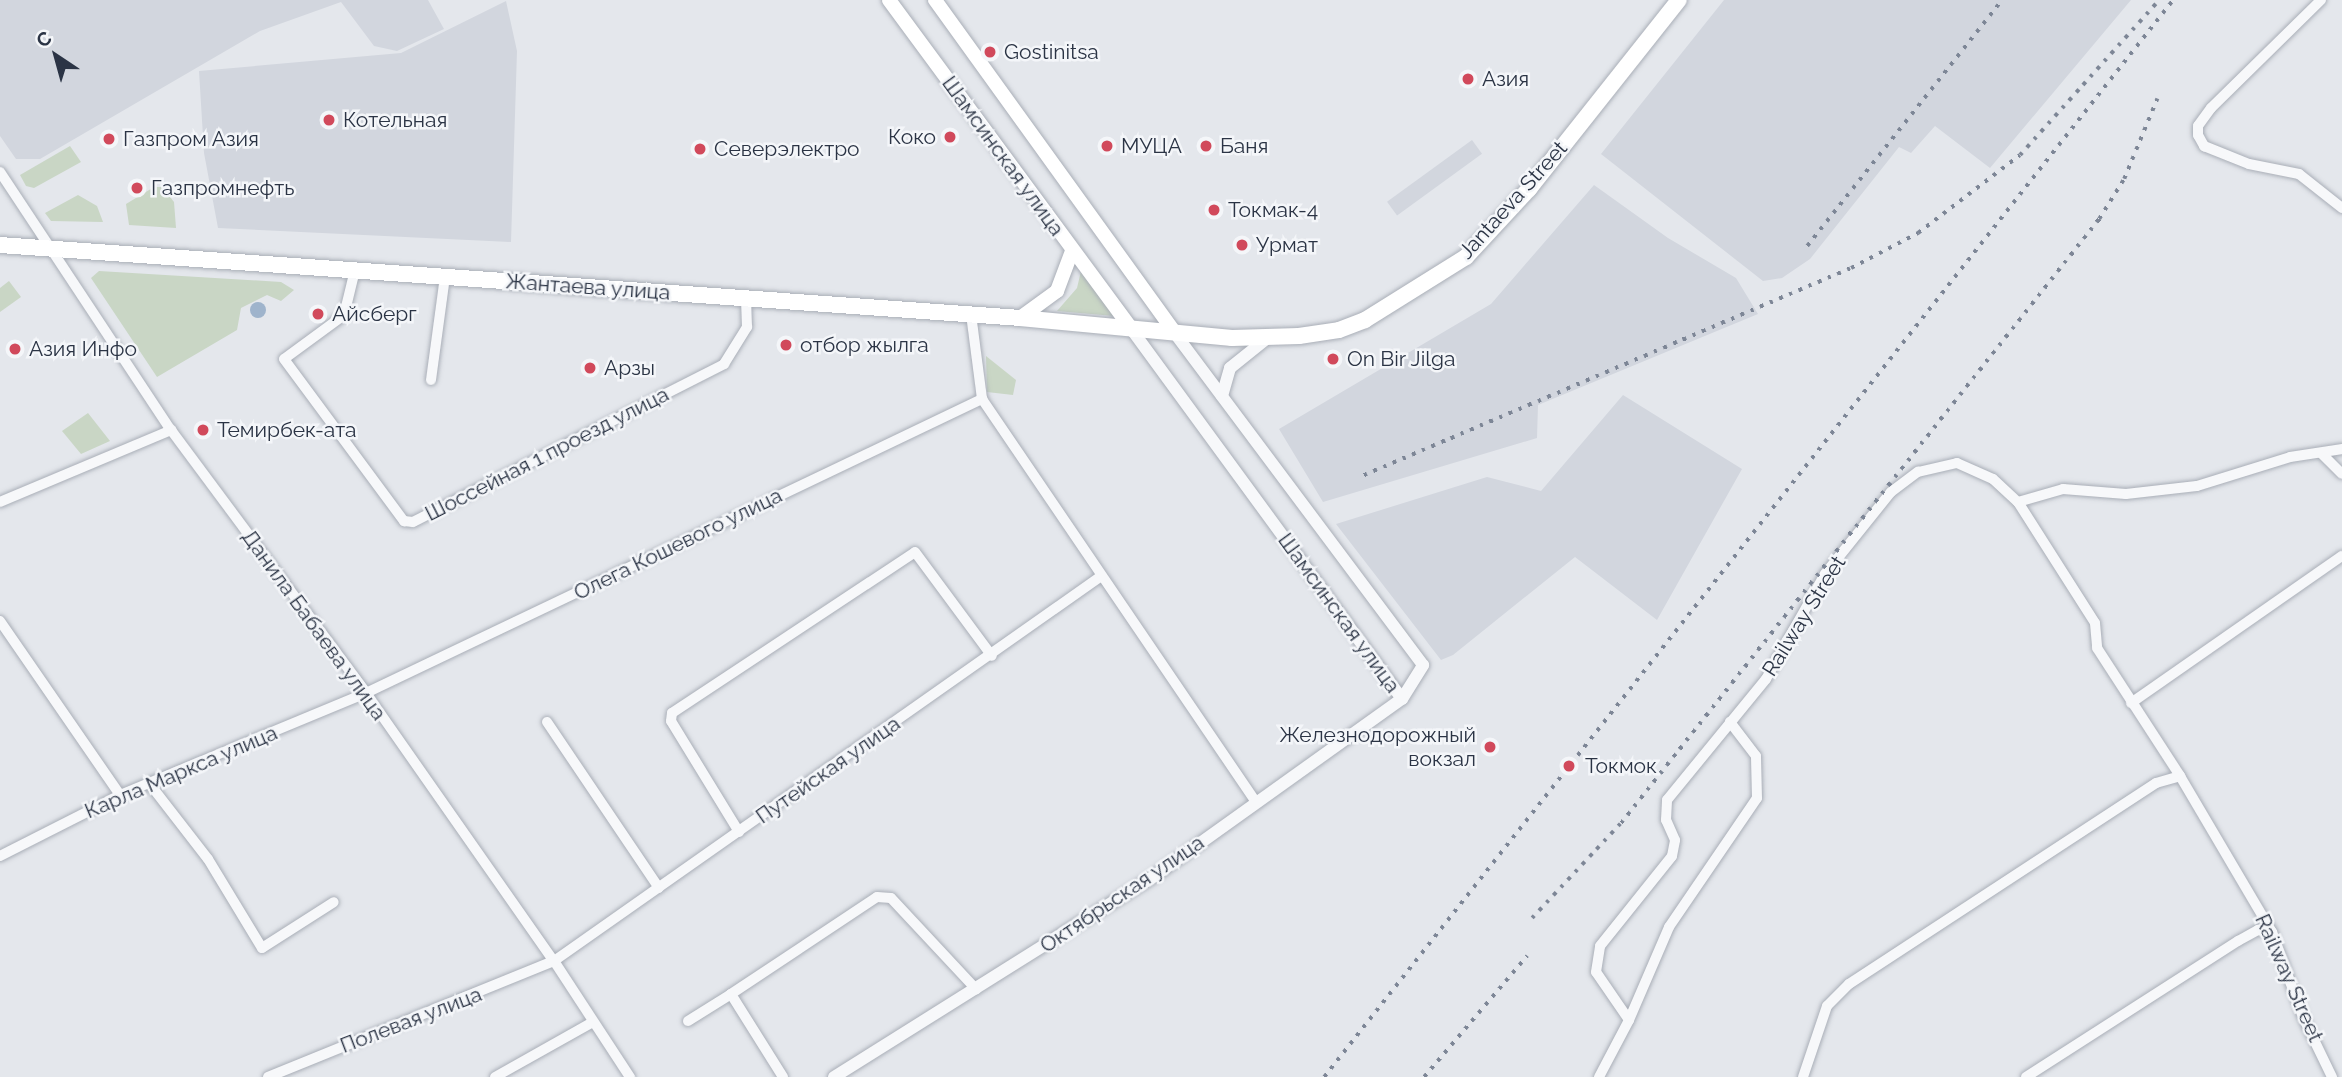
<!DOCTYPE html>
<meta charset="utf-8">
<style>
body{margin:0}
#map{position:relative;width:2342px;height:1077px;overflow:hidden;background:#e4e7ec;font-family:Raleway,sans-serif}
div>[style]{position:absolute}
.built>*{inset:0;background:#d2d6de;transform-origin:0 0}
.green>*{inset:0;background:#c9d6c5}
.water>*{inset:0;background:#9fb4cc}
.round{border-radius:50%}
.roads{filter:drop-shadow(0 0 2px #a9aeb7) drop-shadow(0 0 2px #a9aeb7)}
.minor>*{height:10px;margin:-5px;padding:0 5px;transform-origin:5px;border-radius:5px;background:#f7f8fa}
.tertiary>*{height:12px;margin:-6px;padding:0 6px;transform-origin:6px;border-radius:6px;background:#f7f8fa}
.secondary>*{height:14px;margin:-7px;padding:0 7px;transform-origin:7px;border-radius:7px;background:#fff}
.primary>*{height:16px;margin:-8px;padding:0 8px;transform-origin:8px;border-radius:8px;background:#fff}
.rail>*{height:3.5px;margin-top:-1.75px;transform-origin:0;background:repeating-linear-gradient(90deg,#7d8696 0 3.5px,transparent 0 10.5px)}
.dots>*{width:19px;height:19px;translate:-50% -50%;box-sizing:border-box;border:4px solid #f4f6f9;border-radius:50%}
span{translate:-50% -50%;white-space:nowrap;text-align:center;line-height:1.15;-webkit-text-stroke:5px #f4f6f9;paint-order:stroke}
.poi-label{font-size:21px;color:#2b3445}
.left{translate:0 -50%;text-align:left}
.right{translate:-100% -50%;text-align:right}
.street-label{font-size:21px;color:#2b3445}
.north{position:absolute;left:21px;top:21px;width:70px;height:70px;-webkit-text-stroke:5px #f4f6f9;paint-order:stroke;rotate:324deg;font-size:19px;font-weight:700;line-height:28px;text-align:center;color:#2b3445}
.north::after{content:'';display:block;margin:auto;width:24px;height:32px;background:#2b3445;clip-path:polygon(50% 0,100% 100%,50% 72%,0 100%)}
</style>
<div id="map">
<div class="built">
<i style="clip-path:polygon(0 0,428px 0,444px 29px,397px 51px,374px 46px,341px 2px,260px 31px,40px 159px,16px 159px,0 136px)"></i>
<i style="clip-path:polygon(1724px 0,2131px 0,1990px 168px,1935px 126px,1911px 153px,1899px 147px,1810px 259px,1782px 278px,1763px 281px,1601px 154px)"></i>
<i style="clip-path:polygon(506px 1px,517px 51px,511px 242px,218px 228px,204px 153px,199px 71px,401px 53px)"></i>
<i style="left:1472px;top:140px;width:17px;height:105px;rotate:54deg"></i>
<i style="clip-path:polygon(1594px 185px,1668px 238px,1736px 278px,1758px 314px,1538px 405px,1537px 438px,1323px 502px,1279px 429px,1491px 304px)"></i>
<i style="clip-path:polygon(1623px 395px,1742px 469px,1657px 620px,1575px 557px,1453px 655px,1441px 660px,1336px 524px,1487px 477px,1541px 491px)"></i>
</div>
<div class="green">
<i style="clip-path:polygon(70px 146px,81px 162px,34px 188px,26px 186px,20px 175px)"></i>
<i style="clip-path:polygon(154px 187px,162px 187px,174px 202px,176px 228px,129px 225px,126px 204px)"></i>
<i style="clip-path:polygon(78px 195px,97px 206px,103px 222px,51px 221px,45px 213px)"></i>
<i style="clip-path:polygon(99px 271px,281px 282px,294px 290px,281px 301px,267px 295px,241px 308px,237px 330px,157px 377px,91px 278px)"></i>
<i style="clip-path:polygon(1081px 271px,1114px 316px,1057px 311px,1077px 288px)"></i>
<i style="clip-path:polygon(9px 281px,21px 297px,0 312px,0 288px)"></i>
<i style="clip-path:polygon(986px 356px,1016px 380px,1013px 395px,987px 392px)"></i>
<i style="clip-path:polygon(88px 413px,110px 441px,81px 454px,62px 431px)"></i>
</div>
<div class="water">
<i class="round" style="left:250px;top:302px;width:16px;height:16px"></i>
</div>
<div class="roads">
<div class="minor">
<i style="left:2321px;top:0;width:154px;rotate:135.5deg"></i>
<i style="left:2211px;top:108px;width:22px;rotate:126deg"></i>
<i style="left:2198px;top:126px;width:9px;rotate:90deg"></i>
<i style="left:2198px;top:135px;width:13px;rotate:61deg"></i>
<i style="left:2204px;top:146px;width:48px;rotate:21.8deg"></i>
<i style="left:2249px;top:164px;width:51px;rotate:11.3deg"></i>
<i style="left:2299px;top:174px;width:55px;rotate:38.3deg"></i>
<i style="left:0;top:172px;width:310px;rotate:56.5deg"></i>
<i style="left:171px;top:430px;width:327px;rotate:53.4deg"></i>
<i style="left:366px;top:693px;width:327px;rotate:55deg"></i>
<i style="left:554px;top:961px;width:139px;rotate:56.8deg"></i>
<i style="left:355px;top:270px;width:46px;rotate:103.7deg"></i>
<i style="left:344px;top:315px;width:74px;rotate:143.7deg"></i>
<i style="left:284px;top:359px;width:202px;rotate:53.5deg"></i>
<i style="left:404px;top:521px;width:9px;rotate:6deg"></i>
<i style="left:413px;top:522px;width:349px;rotate:-26.9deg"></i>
<i style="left:724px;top:364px;width:44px;rotate:-58.1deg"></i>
<i style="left:747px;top:327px;width:29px;rotate:-92deg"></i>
<i style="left:971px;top:314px;width:86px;rotate:82.6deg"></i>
<i style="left:982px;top:399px;width:487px;rotate:55.8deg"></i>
<i style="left:431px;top:380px;width:105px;rotate:-82.3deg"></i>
<i style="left:2322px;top:454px;width:28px;rotate:45deg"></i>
<i style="left:0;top:502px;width:186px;rotate:-22.8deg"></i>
<i style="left:2018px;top:502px;width:47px;rotate:-16.1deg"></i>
<i style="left:2063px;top:489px;width:63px;rotate:4.5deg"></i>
<i style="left:2126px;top:494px;width:71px;rotate:-6.4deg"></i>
<i style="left:2197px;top:486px;width:97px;rotate:-17.3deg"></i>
<i style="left:2290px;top:457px;width:53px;rotate:-8.7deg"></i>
<i style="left:0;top:621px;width:211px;rotate:55.4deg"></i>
<i style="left:2131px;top:703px;width:257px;rotate:-34.9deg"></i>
<i style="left:547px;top:722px;width:200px;rotate:56deg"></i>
<i style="left:149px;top:783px;width:96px;rotate:52.2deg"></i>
<i style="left:208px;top:859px;width:104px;rotate:58.8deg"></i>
<i style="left:262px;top:948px;width:85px;rotate:-32.6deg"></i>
<i style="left:739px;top:832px;width:130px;rotate:-121.5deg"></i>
<i style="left:671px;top:721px;width:8px;rotate:-83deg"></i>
<i style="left:672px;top:713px;width:291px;rotate:-33.5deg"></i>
<i style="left:915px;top:552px;width:129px;rotate:53.5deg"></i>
<i style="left:0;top:856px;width:135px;rotate:-26.9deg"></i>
<i style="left:120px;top:795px;width:266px;rotate:-22.5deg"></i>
<i style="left:366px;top:693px;width:683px;rotate:-25.51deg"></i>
<i style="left:1629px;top:1020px;width:101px;rotate:-66.7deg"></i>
<i style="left:1669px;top:927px;width:156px;rotate:-55.7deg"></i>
<i style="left:1757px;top:798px;width:42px;rotate:-91.4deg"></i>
<i style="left:1756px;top:756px;width:43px;rotate:-127.4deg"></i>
<i style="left:688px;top:1021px;width:51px;rotate:-32.1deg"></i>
<i style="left:268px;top:1077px;width:309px;rotate:-22.1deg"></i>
<i style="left:554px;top:961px;width:668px;rotate:-35.12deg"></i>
<i style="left:495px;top:1077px;width:112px;rotate:-29.3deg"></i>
<i style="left:783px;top:1077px;width:98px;rotate:-122.1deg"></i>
<i style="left:731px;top:994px;width:175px;rotate:-33.6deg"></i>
<i style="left:877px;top:897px;width:14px;rotate:4deg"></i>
<i style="left:891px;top:898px;width:125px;rotate:47deg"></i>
<i style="left:1599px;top:1077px;width:64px;rotate:-62.2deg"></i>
<i style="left:1629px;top:1020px;width:58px;rotate:-124.5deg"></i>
<i style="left:1596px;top:972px;width:26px;rotate:-81deg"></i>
<i style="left:1600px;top:946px;width:115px;rotate:-51.3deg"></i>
<i style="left:1672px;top:856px;width:16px;rotate:-79deg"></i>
<i style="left:1675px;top:840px;width:22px;rotate:-114deg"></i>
<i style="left:1666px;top:820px;width:20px;rotate:-87deg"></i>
<i style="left:1667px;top:800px;width:156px;rotate:-50.7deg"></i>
<i style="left:1766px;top:679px;width:120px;rotate:-60.7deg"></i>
<i style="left:1825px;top:574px;width:105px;rotate:-51.2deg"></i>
<i style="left:1891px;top:492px;width:34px;rotate:-37deg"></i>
<i style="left:1918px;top:472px;width:40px;rotate:-13deg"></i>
<i style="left:1957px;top:463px;width:39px;rotate:24deg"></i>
<i style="left:1993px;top:479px;width:34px;rotate:43deg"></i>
<i style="left:2018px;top:502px;width:143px;rotate:57.5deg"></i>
<i style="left:2095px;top:623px;width:25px;rotate:85deg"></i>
<i style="left:2097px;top:648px;width:153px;rotate:57deg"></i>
<i style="left:2180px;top:776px;width:181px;rotate:59.5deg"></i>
<i style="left:2272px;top:932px;width:90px;rotate:70deg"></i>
<i style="left:2303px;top:1017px;width:67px;rotate:64.2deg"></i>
<i style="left:1803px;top:1077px;width:75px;rotate:-71.3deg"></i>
<i style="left:1827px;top:1006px;width:31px;rotate:-45deg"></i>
<i style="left:1849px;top:984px;width:367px;rotate:-33.2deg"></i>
<i style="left:2156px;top:783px;width:25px;rotate:-16deg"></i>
<i style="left:2026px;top:1077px;width:252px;rotate:-32.7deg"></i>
<i style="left:2238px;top:941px;width:23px;rotate:-29deg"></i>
<i style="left:2258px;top:930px;width:14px;rotate:8deg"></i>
</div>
<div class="tertiary">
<i style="left:1132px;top:330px;width:457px;rotate:53.8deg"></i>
<i style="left:1222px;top:396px;width:29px;rotate:-74deg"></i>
<i style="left:1230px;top:368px;width:45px;rotate:-38.7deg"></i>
<i style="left:834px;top:1077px;width:377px;rotate:-32.1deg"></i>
<i style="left:1153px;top:877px;width:306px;rotate:-35.6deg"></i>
<i style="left:1402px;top:699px;width:40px;rotate:-58deg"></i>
<i style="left:1423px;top:665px;width:414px;rotate:-126.8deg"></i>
</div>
<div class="secondary">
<i style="left:889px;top:0;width:410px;rotate:53.6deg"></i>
<i style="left:935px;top:0;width:410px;rotate:54.2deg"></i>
<i style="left:1020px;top:318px;width:46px;rotate:-36.1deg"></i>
<i style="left:1057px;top:291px;width:43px;rotate:-69.4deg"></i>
</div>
<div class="primary">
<i style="left:0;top:245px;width:1023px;rotate:4.09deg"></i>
<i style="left:1020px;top:318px;width:213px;rotate:5.4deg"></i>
<i style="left:1232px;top:338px;width:67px;rotate:-1.7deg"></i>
<i style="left:1299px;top:336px;width:40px;rotate:-8.5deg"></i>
<i style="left:1339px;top:330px;width:28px;rotate:-21deg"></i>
<i style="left:1365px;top:320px;width:119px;rotate:-32deg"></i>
<i style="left:1466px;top:257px;width:93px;rotate:-47.2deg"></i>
<i style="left:1529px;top:189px;width:241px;rotate:-51.6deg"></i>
</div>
</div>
<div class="rail">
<i style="left:1807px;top:246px;width:314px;rotate:-51.6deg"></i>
<i style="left:1364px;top:475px;width:529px;rotate:-23.03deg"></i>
<i style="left:1851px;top:268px;width:76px;rotate:-27.6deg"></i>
<i style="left:1918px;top:233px;width:128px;rotate:-37.4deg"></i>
<i style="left:2020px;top:155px;width:208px;rotate:-48.1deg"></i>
<i style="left:1532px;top:918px;width:130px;rotate:-46.9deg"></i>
<i style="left:1621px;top:823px;width:770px;rotate:-51.64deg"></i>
<i style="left:2099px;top:219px;width:47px;rotate:-58deg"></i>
<i style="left:2124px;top:179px;width:87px;rotate:-67.6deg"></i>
<i style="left:1324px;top:1077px;width:1371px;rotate:-51.75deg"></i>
<i style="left:1424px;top:1077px;width:159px;rotate:-49.6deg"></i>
</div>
<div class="dots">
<i style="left:990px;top:52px;background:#d1495b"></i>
<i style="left:1468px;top:79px;background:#d1495b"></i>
<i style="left:329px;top:120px;background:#d1495b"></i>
<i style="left:950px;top:137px;background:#d1495b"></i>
<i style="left:109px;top:139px;background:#d1495b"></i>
<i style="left:1107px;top:146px;background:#d1495b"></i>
<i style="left:1206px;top:146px;background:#d1495b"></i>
<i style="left:700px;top:149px;background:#d1495b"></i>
<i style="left:137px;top:188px;background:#d1495b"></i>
<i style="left:1214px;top:210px;background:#d1495b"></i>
<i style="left:1242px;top:245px;background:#d1495b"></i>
<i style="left:318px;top:314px;background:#d1495b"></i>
<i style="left:786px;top:345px;background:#d1495b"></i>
<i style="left:15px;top:349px;background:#d1495b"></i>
<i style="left:1333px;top:359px;background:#d1495b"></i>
<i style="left:590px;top:368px;background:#d1495b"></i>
<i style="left:203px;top:430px;background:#d1495b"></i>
<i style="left:1490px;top:747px;background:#d1495b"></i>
<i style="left:1569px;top:766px;background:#d1495b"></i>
</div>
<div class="poi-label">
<span class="left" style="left:1004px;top:52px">Gostinitsa</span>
<span class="left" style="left:1482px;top:79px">Азия</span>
<span class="left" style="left:343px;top:120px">Котельная</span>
<span class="right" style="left:936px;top:137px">Коко</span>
<span class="left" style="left:123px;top:139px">Газпром Азия</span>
<span class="left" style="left:1121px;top:146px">МУЦА</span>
<span class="left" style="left:1220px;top:146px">Баня</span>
<span class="left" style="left:714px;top:149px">Северэлектро</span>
<span class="left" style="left:151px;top:188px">Газпромнефть</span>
<span class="left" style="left:1228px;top:210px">Токмак-4</span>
<span class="left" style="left:1256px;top:245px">Урмат</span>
<span class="left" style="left:332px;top:314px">Айсберг</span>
<span class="left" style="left:800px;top:345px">отбор жылга</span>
<span class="left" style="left:29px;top:349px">Азия Инфо</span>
<span class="left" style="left:1347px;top:359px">On Bir Jilga</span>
<span class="left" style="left:604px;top:368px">Арзы</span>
<span class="left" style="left:217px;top:430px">Темирбек-ата</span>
<span class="right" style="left:1476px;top:747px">Железнодорожный<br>вокзал</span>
<span class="left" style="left:1585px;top:766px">Токмок</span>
</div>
<div class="street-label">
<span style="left:1003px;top:156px;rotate:54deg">Шамсинская улица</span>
<span style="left:1513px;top:200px;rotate:-48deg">Jantaeva Street</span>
<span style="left:588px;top:287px;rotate:4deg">Жантаева улица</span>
<span style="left:547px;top:454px;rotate:-27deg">Шоссейная 1 проезд улица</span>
<span style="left:678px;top:544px;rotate:-26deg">Олега Кошевого улица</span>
<span style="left:1339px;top:613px;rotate:54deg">Шамсинская улица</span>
<span style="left:1804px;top:616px;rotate:-58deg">Railway Street</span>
<span style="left:314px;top:625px;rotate:54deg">Данила Бабаева улица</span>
<span style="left:828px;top:770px;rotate:-35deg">Путейская улица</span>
<span style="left:181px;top:772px;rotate:-23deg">Карла Маркса улица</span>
<span style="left:1122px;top:894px;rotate:-34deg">Октябрьская улица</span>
<span style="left:2289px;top:978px;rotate:66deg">Railway Street</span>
<span style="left:411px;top:1020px;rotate:-21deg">Полевая улица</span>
</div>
<div class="north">С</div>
</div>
